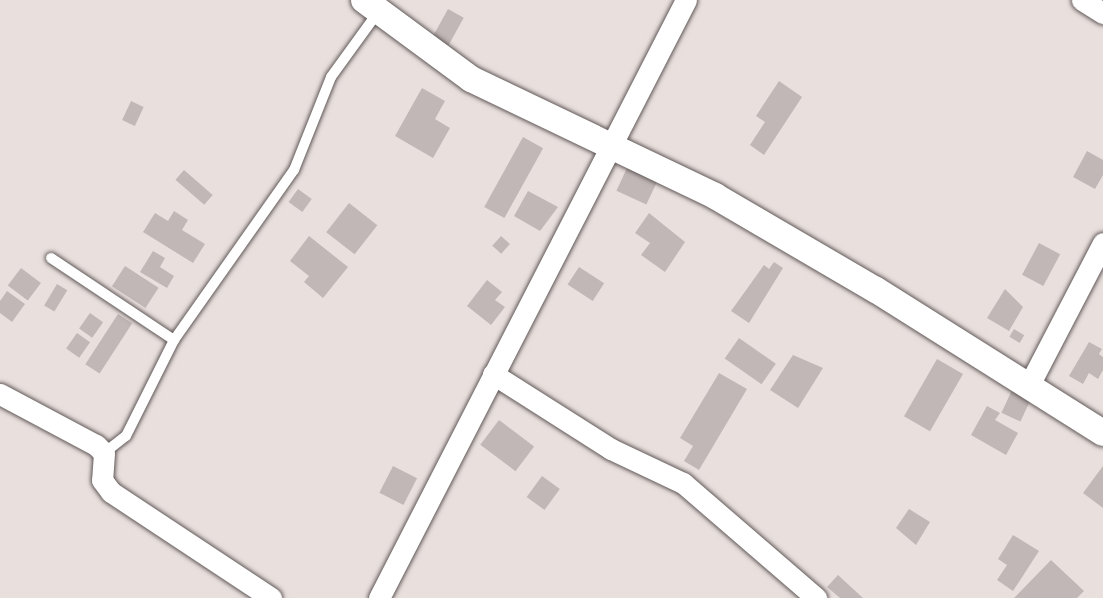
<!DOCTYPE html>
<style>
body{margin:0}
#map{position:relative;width:1103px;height:598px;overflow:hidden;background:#e9e0de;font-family:Lora,serif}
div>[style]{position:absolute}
.building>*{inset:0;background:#c0b7b6;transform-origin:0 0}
.roads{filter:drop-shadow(0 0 2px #605857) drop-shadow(0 0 2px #605857)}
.service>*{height:10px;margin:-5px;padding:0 5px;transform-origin:5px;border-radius:5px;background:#fff}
.minor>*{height:21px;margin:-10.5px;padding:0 10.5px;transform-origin:10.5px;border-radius:10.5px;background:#fff}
.tertiary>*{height:26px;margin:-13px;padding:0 13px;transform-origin:13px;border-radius:13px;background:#fff}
span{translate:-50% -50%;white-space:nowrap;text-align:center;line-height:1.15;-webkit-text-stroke:5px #f6edeb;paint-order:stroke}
</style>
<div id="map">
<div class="building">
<i style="left:448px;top:9px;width:18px;height:32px;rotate:29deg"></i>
<i style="clip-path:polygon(779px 81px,802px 97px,764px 155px,750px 145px,765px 122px,756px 116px)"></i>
<i style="clip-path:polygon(422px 88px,445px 101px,435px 119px,450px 128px,433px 158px,395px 136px)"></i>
<i style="left:131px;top:101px;width:14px;height:21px;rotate:25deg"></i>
<i style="left:523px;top:137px;width:23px;height:80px;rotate:29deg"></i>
<i style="clip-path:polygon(1087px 151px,1103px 160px,1103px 175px,1095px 189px,1073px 177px)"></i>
<i style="left:627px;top:168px;width:33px;height:25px;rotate:25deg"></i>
<i style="left:184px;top:170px;width:38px;height:13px;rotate:41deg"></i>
<i style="left:298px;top:189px;width:17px;height:16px;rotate:36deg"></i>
<i style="clip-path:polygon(528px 191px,558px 207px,540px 231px,514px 216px)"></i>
<i style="left:349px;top:203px;width:36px;height:37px;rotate:38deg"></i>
<i style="clip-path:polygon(174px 211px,188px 220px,182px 230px,205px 244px,193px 263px,143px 232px,155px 213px,168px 221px)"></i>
<i style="clip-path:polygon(649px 213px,685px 242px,665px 272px,641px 255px,650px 243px,635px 233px)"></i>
<i style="clip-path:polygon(309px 236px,348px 267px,323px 298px,304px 282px,309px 276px,290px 261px)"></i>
<i style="left:501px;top:236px;width:12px;height:13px;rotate:42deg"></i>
<i style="left:1039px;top:243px;width:24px;height:36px;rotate:28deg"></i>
<i style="clip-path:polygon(153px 251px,165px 258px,160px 267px,174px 276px,167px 288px,140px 272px)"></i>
<i style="clip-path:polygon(774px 262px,783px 268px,749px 323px,731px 311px,764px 265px,769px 269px)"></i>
<i style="left:125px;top:266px;width:40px;height:24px;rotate:33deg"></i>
<i style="left:579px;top:267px;width:30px;height:21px;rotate:33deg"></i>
<i style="left:21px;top:268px;width:25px;height:22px;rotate:37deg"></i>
<i style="clip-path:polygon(487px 280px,502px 292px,495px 300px,505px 307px,491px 325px,467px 306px)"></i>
<i style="left:57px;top:284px;width:12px;height:25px;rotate:31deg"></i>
<i style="clip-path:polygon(1005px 289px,1023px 307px,1009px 331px,987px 318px)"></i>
<i style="clip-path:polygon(7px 291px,25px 304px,12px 322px,0 313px,0 301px)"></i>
<i style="left:90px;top:313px;width:16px;height:19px;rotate:35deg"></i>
<i style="left:118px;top:314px;width:17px;height:60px;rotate:33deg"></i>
<i style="left:1014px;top:329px;width:12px;height:9px;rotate:31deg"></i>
<i style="left:77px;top:333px;width:16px;height:19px;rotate:35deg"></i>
<i style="left:739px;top:338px;width:45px;height:25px;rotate:35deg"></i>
<i style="clip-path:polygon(1089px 342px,1102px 349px,1099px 354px,1103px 357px,1103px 370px,1098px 379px,1089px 373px,1083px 384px,1069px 376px)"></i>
<i style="clip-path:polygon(793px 355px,823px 368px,798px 408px,770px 390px)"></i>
<i style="left:937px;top:359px;width:30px;height:66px;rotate:30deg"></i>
<i style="clip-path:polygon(719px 373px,747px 389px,699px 470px,684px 461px,693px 446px,680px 438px)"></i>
<i style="left:1012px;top:390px;width:21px;height:25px;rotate:25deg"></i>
<i style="clip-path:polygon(987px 406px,1000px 413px,995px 420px,1018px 433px,1006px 455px,971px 435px)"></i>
<i style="left:499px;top:420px;width:44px;height:31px;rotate:37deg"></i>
<i style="left:393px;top:466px;width:27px;height:30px;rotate:27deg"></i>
<i style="clip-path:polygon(1103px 466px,1103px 508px,1083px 493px)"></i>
<i style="left:542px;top:476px;width:22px;height:26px;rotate:36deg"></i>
<i style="clip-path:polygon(909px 509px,930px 522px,916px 545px,896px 528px)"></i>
<i style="clip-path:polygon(1013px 535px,1039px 551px,1013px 591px,997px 580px,1007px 565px,998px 559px)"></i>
<i style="clip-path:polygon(1051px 560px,1084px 591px,1077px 598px,1014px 598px)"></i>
<i style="clip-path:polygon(838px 575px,863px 598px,840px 598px,827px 587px)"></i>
</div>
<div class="roads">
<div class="service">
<i style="left:51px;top:258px;width:148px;rotate:33.7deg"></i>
<i style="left:104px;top:453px;width:28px;rotate:-38deg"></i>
<i style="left:126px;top:436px;width:107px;rotate:-63.4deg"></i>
<i style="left:174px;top:340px;width:208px;rotate:-54.8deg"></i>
<i style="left:294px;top:170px;width:100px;rotate:-68.3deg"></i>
<i style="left:331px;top:77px;width:80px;rotate:-54.1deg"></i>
</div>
<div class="minor">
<i style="left:1082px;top:0;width:25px;rotate:32deg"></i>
<i style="left:493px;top:374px;width:140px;rotate:32.4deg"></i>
<i style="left:611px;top:449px;width:80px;rotate:25.3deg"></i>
<i style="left:683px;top:483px;width:176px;rotate:40.8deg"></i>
<i style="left:1029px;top:385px;width:160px;rotate:-62.5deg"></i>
<i style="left:0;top:394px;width:109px;rotate:28deg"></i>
<i style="left:96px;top:445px;width:11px;rotate:45deg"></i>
<i style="left:104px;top:453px;width:27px;rotate:94deg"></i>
<i style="left:102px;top:480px;width:15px;rotate:53deg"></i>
<i style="left:111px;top:492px;width:192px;rotate:33.5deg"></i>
<i style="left:379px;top:598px;width:672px;rotate:-62.83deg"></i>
</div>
<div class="tertiary">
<i style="left:364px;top:0;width:133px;rotate:36.4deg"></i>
<i style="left:471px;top:79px;width:271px;rotate:25.6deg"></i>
<i style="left:715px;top:196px;width:186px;rotate:30.3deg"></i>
<i style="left:876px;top:290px;width:268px;rotate:32.2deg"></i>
</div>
</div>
</div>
